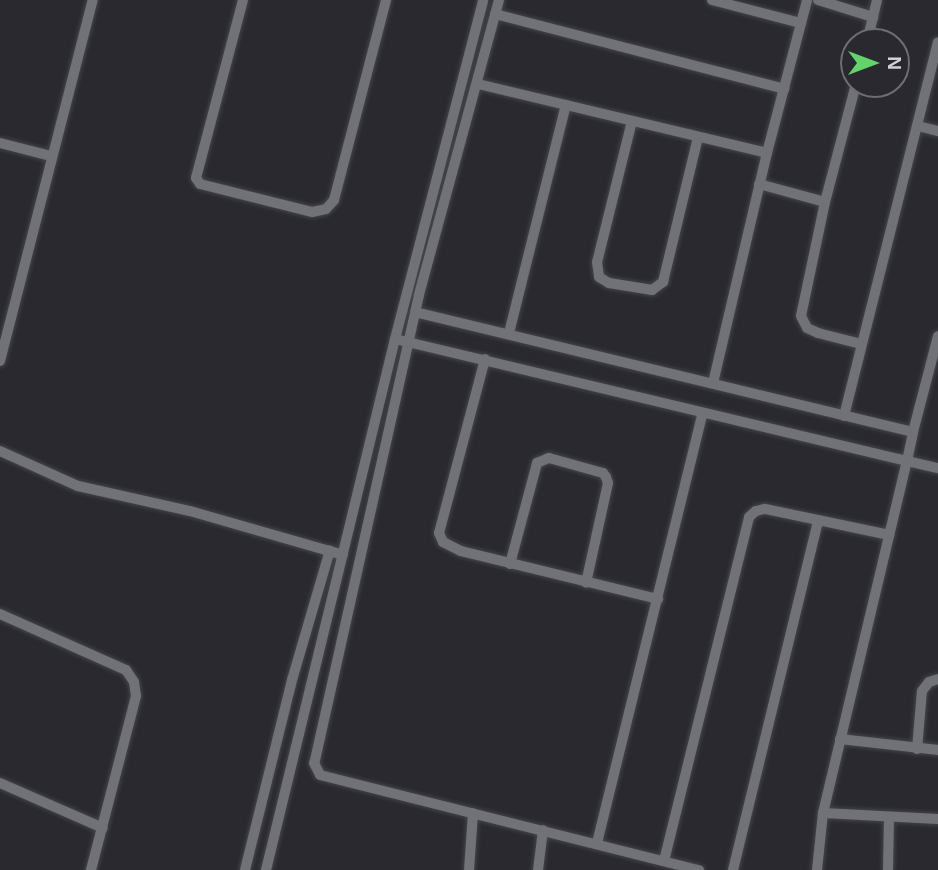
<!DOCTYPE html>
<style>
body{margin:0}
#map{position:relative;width:938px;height:870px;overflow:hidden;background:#2a292f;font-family:Arial,sans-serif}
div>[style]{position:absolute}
.roads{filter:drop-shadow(0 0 2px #444449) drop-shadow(0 0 2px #444449)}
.minor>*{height:10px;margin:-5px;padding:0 5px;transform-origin:5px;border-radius:5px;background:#717178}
span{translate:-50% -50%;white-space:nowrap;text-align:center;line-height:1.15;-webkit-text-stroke:5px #2a292f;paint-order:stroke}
.north{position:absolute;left:840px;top:28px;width:70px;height:70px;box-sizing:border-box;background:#2a292f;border:2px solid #6e6d72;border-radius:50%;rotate:90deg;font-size:19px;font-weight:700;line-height:28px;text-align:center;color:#d3d3d6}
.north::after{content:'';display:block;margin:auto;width:24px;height:32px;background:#61d46a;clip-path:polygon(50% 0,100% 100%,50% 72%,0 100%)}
</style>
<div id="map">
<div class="roads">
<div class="minor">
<i style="left:243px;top:0;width:184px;rotate:104.8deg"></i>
<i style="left:196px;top:178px;width:7px;rotate:56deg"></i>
<i style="left:200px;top:184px;width:115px;rotate:14deg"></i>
<i style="left:312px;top:212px;width:14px;rotate:-12deg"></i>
<i style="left:326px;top:209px;width:12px;rotate:-48deg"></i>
<i style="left:334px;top:200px;width:207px;rotate:-75.4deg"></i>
<i style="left:499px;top:0;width:306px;rotate:105.2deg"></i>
<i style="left:419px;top:295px;width:480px;rotate:102.6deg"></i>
<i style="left:314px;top:763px;width:13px;rotate:63deg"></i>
<i style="left:320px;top:775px;width:391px;rotate:14.1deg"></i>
<i style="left:712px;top:0;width:92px;rotate:14.5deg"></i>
<i style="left:818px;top:0;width:58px;rotate:17.2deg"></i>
<i style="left:495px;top:14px;width:299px;rotate:14.5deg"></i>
<i style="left:867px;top:42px;width:43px;rotate:-76.6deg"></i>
<i style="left:478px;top:84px;width:297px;rotate:13.4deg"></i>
<i style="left:856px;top:84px;width:122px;rotate:104.7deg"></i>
<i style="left:825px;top:202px;width:116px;rotate:101.9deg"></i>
<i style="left:801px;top:316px;width:13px;rotate:63deg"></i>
<i style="left:807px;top:328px;width:12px;rotate:24deg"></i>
<i style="left:818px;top:333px;width:44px;rotate:14.3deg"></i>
<i style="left:632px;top:121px;width:145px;rotate:103.9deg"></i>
<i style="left:597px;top:262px;width:15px;rotate:82deg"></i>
<i style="left:599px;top:277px;width:12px;rotate:31deg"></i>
<i style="left:609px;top:283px;width:44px;rotate:9.2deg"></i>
<i style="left:652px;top:290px;width:14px;rotate:-36deg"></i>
<i style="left:663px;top:282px;width:149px;rotate:-76.4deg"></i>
<i style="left:918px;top:126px;width:21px;rotate:14deg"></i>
<i style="left:0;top:143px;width:53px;rotate:14.3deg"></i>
<i style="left:759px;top:184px;width:68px;rotate:15.3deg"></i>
<i style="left:509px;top:333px;width:235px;rotate:-76deg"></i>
<i style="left:395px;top:339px;width:526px;rotate:13.4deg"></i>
<i style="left:907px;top:461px;width:30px;rotate:-78deg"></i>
<i style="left:913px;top:432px;width:512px;rotate:-166.45deg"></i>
<i style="left:485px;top:359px;width:180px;rotate:104.8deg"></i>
<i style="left:439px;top:533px;width:10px;rotate:66deg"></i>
<i style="left:443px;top:542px;width:20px;rotate:27deg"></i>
<i style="left:461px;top:551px;width:203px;rotate:13.7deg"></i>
<i style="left:0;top:361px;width:373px;rotate:-75.6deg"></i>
<i style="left:713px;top:383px;width:236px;rotate:-76.8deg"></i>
<i style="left:767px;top:153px;width:158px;rotate:-75.3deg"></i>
<i style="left:844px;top:416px;width:385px;rotate:-75.9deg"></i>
<i style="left:913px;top:432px;width:99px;rotate:-75.4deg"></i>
<i style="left:0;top:451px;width:85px;rotate:24.2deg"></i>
<i style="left:78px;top:486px;width:115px;rotate:12.6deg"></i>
<i style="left:190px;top:511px;width:159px;rotate:16deg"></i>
<i style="left:510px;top:564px;width:105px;rotate:-75deg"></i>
<i style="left:537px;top:463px;width:13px;rotate:-23deg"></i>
<i style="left:549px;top:458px;width:56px;rotate:15.5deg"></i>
<i style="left:603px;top:473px;width:5px;rotate:53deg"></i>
<i style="left:606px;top:477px;width:6px;rotate:72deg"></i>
<i style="left:608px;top:483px;width:102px;rotate:102.4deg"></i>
<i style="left:0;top:614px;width:138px;rotate:24deg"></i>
<i style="left:126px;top:670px;width:14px;rotate:56deg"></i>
<i style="left:134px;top:682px;width:14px;rotate:82deg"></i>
<i style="left:136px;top:696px;width:180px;rotate:104.5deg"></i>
<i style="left:840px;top:739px;width:99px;rotate:6.4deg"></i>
<i style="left:917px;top:749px;width:58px;rotate:-85.1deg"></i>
<i style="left:922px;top:691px;width:11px;rotate:-52deg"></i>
<i style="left:929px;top:682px;width:9px;rotate:-18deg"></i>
<i style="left:0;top:783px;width:112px;rotate:23.6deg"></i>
<i style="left:823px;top:813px;width:115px;rotate:3deg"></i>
<i style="left:597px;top:843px;width:443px;rotate:-76.2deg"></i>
<i style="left:664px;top:861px;width:354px;rotate:-76.1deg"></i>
<i style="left:749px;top:517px;width:9px;rotate:-41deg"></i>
<i style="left:756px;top:511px;width:9px;rotate:-13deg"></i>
<i style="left:765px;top:509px;width:127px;rotate:11.8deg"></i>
<i style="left:245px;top:870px;width:196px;rotate:-76.1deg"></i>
<i style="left:292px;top:680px;width:135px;rotate:-73.7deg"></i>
<i style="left:266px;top:870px;width:546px;rotate:-76.35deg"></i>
<i style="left:395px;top:339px;width:350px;rotate:-75.4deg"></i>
<i style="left:469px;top:870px;width:57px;rotate:-86deg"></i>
<i style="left:538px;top:870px;width:40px;rotate:-82.9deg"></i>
<i style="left:733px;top:870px;width:360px;rotate:-76.3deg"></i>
<i style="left:817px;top:870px;width:57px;rotate:-84deg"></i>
<i style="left:823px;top:813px;width:362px;rotate:-76.6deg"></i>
<i style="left:907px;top:461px;width:32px;rotate:13deg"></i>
<i style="left:888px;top:870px;width:51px;rotate:-88.9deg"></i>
</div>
</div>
<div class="north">N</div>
</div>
